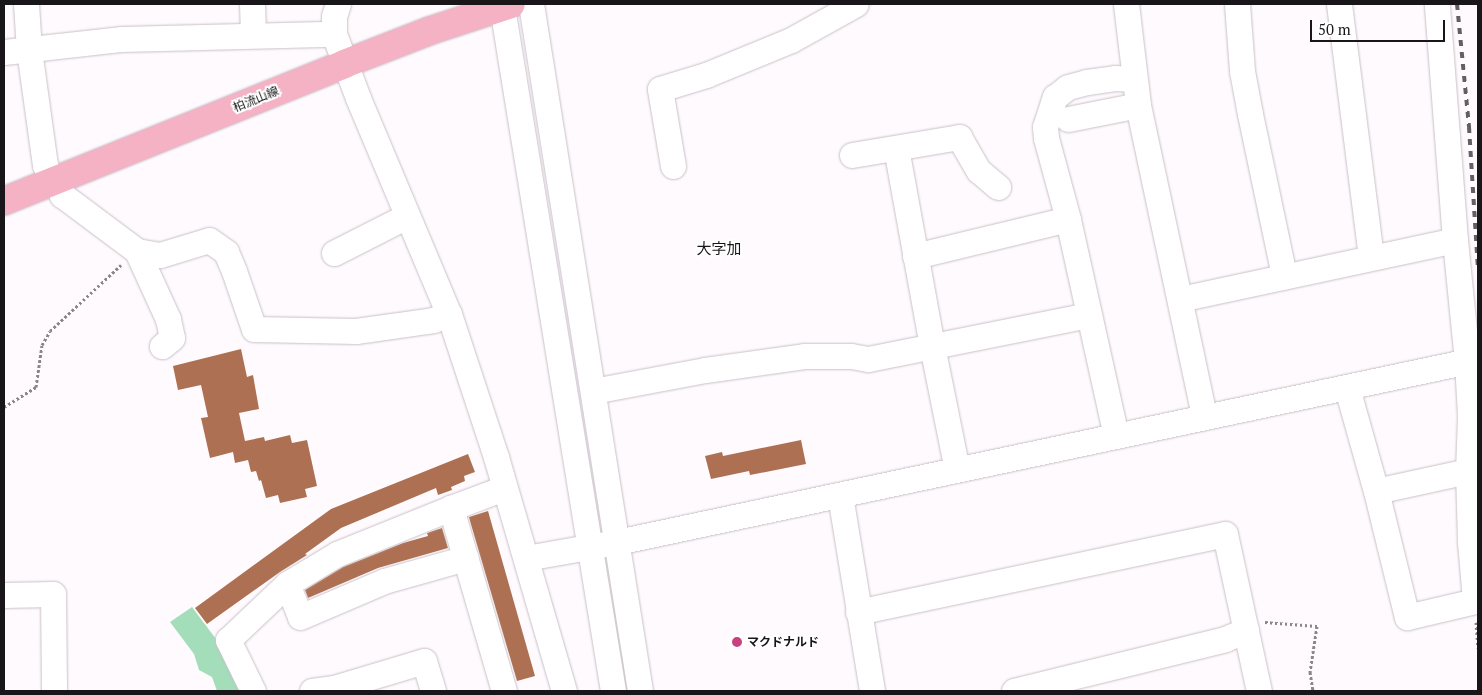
<!DOCTYPE html>
<meta charset="utf-8">
<style>
body{margin:0}
#map{position:relative;width:1482px;height:695px;overflow:hidden;background:#fffafe;font-family:"PT Serif","Noto Sans JP",serif}
div>[style]{position:absolute}
.green>*{inset:0;background:#a3ddb9}
.building>*{inset:0;background:#ae7052}
.path>*{height:3px;margin-top:-1.5px;transform-origin:0;background:repeating-linear-gradient(90deg,#8a8689 0 2.5px,transparent 0 5px)}
.roads{filter:drop-shadow(0 0 1px #c8c1c8) drop-shadow(0 0 1px #c8c1c8)}
.minor>*{height:25px;margin:-12.5px;padding:0 12.5px;transform-origin:12.5px;border-radius:12.5px;background:#fff}
.major>*{height:28px;margin:-14px;padding:0 14px;transform-origin:14px;border-radius:14px;background:#f4b2c4}
.rail>*{height:4px;margin-top:-2px;transform-origin:0;background:repeating-linear-gradient(90deg,#636063 0 6px,transparent 0 12px)}
.dots>*{width:14px;height:14px;translate:-50% -50%;box-sizing:border-box;border:2px solid #fff;border-radius:50%}
span{translate:-50% -50%;white-space:nowrap;text-align:center;line-height:1.15;-webkit-text-stroke:4px #fff;paint-order:stroke}
.street-label{font-size:12px;color:#181618}
.poi-label{font-size:12px;color:#181618;font-weight:700}
.left{translate:0 -50%;text-align:left}
.quarter-label{font-size:15px;color:#181618}
.frame{position:absolute;inset:0;border:5px solid #181618;pointer-events:none}
.scale{position:absolute;left:1310px;top:20px;width:135px;height:22px;box-sizing:border-box;border:2px solid #181618;border-top:0;padding-left:6px;font-size:15px;line-height:18px;white-space:nowrap;color:#181618;-webkit-text-stroke:4px #fff;paint-order:stroke}
</style>
<div id="map">
<div class="green">
<i style="clip-path:polygon(192px 607px,216px 639px,243px 691px,217px 691px,212px 677px,199px 670px,194px 654px,170px 622px)"></i>
</div>
<div class="building">
<i style="clip-path:polygon(241px 349px,247px 377px,253px 375px,259px 409px,239px 413px,245px 441px,264px 437px,265px 441px,290px 435px,292px 443px,307px 440px,317px 486px,305px 489px,307px 497px,280px 503px,278px 495px,266px 498px,261px 480px,259px 481px,256px 471px,251px 472px,248px 460px,235px 463px,233px 452px,210px 458px,201px 418px,208px 417px,201px 385px,178px 390px,173px 366px)"></i>
<i style="clip-path:polygon(801px 440px,806px 464px,750px 475px,749px 471px,711px 479px,705px 456px,722px 452px,723px 456px)"></i>
<i style="clip-path:polygon(468px 454px,475px 472px,464px 476px,465px 481px,451px 487px,452px 490px,438px 495px,436px 488px,341px 528px,305px 554px,307px 555px,280px 572px,207px 624px,195px 608px,331px 509px)"></i>
<i style="clip-path:polygon(488px 511px,535px 676px,517px 681px,470px 521px,469px 517px)"></i>
<i style="clip-path:polygon(442px 528px,448px 548px,378px 568px,308px 598px,305px 590px,343px 567px,403px 543px,428px 536px,427px 533px)"></i>
</div>
<div class="path">
<i style="left:4px;top:407px;width:38px;rotate:-32deg"></i>
<i style="left:36px;top:387px;width:42px;rotate:-81.9deg"></i>
<i style="left:42px;top:345px;width:16px;rotate:-60deg"></i>
<i style="left:50px;top:331px;width:97px;rotate:-42.9deg"></i>
<i style="left:1265px;top:622px;width:52px;rotate:4.4deg"></i>
<i style="left:1317px;top:626px;width:47px;rotate:98.7deg"></i>
<i style="left:1310px;top:672px;width:19px;rotate:81deg"></i>
<i style="left:1476px;top:622px;width:26px;rotate:86deg"></i>
</div>
<div class="roads">
<div class="minor">
<i style="left:26px;top:4px;width:46px;rotate:86.3deg"></i>
<i style="left:29px;top:50px;width:116px;rotate:82.1deg"></i>
<i style="left:45px;top:165px;width:17px;rotate:66deg"></i>
<i style="left:252px;top:4px;width:31px;rotate:88deg"></i>
<i style="left:338px;top:4px;width:13px;rotate:108deg"></i>
<i style="left:334px;top:16px;width:18px;rotate:90deg"></i>
<i style="left:334px;top:34px;width:68px;rotate:69.4deg"></i>
<i style="left:358px;top:98px;width:234px;rotate:67.2deg"></i>
<i style="left:449px;top:314px;width:151px;rotate:71.8deg"></i>
<i style="left:496px;top:457px;width:244px;rotate:73.8deg"></i>
<i style="left:531px;top:4px;width:696px;rotate:80.98deg"></i>
<i style="left:1126px;top:4px;width:102px;rotate:83.2deg"></i>
<i style="left:1138px;top:105px;width:318px;rotate:78deg"></i>
<i style="left:1237px;top:4px;width:67px;rotate:85.7deg"></i>
<i style="left:1242px;top:71px;width:44px;rotate:79.5deg"></i>
<i style="left:1250px;top:114px;width:166px;rotate:78.1deg"></i>
<i style="left:1339px;top:4px;width:255px;rotate:82.8deg"></i>
<i style="left:502px;top:7px;width:693px;rotate:80.78deg"></i>
<i style="left:4px;top:52px;width:119px;rotate:-6.3deg"></i>
<i style="left:122px;top:39px;width:212px;rotate:-1.4deg"></i>
<i style="left:1068px;top:119px;width:71px;rotate:-11.3deg"></i>
<i style="left:896px;top:148px;width:201px;rotate:79.7deg"></i>
<i style="left:932px;top:346px;width:126px;rotate:78.6deg"></i>
<i style="left:852px;top:155px;width:109px;rotate:-9.5deg"></i>
<i style="left:959px;top:137px;width:39px;rotate:60deg"></i>
<i style="left:979px;top:171px;width:25px;rotate:40deg"></i>
<i style="left:673px;top:166px;width:78px;rotate:-99.6deg"></i>
<i style="left:660px;top:89px;width:48px;rotate:-16.9deg"></i>
<i style="left:706px;top:75px;width:92px;rotate:-22.4deg"></i>
<i style="left:791px;top:40px;width:74px;rotate:-29deg"></i>
<i style="left:55px;top:180px;width:17px;rotate:65deg"></i>
<i style="left:62px;top:195px;width:94px;rotate:36.7deg"></i>
<i style="left:137px;top:251px;width:23px;rotate:10deg"></i>
<i style="left:160px;top:255px;width:51px;rotate:-17deg"></i>
<i style="left:209px;top:240px;width:21px;rotate:35deg"></i>
<i style="left:226px;top:252px;width:21px;rotate:67deg"></i>
<i style="left:234px;top:271px;width:61px;rotate:71deg"></i>
<i style="left:254px;top:329px;width:102px;rotate:1.1deg"></i>
<i style="left:356px;top:331px;width:78px;rotate:-8.1deg"></i>
<i style="left:433px;top:320px;width:17px;rotate:-21deg"></i>
<i style="left:137px;top:251px;width:75px;rotate:65.5deg"></i>
<i style="left:168px;top:319px;width:19px;rotate:78deg"></i>
<i style="left:172px;top:338px;width:13px;rotate:141deg"></i>
<i style="left:334px;top:253px;width:82px;rotate:-26.9deg"></i>
<i style="left:915px;top:256px;width:157px;rotate:-13.6deg"></i>
<i style="left:1180px;top:299px;width:281px;rotate:-12.1deg"></i>
<i style="left:1347px;top:388px;width:107px;rotate:74.3deg"></i>
<i style="left:1376px;top:491px;width:130px;rotate:76.2deg"></i>
<i style="left:1407px;top:617px;width:70px;rotate:-13.2deg"></i>
<i style="left:1475px;top:601px;width:59px;rotate:-94.8deg"></i>
<i style="left:1470px;top:542px;width:71px;rotate:-91.6deg"></i>
<i style="left:1468px;top:471px;width:55px;rotate:-87.9deg"></i>
<i style="left:1470px;top:416px;width:55px;rotate:-93.1deg"></i>
<i style="left:1467px;top:361px;width:122px;rotate:-95.7deg"></i>
<i style="left:1455px;top:240px;width:237px;rotate:-94.4deg"></i>
<i style="left:593px;top:391px;width:114px;rotate:-10.6deg"></i>
<i style="left:705px;top:370px;width:100px;rotate:-8deg"></i>
<i style="left:804px;top:356px;width:47px"></i>
<i style="left:851px;top:356px;width:17px;rotate:10deg"></i>
<i style="left:868px;top:359px;width:225px;rotate:-11.3deg"></i>
<i style="left:1116px;top:436px;width:222px;rotate:-102.5deg"></i>
<i style="left:1068px;top:219px;width:84px;rotate:-105.2deg"></i>
<i style="left:1046px;top:138px;width:11px;rotate:-95deg"></i>
<i style="left:1045px;top:127px;width:32px;rotate:-72deg"></i>
<i style="left:1055px;top:97px;width:16px;rotate:-38deg"></i>
<i style="left:1068px;top:87px;width:20px;rotate:-15deg"></i>
<i style="left:1087px;top:82px;width:28px;rotate:-8deg"></i>
<i style="left:1115px;top:78px;width:18px;rotate:3deg"></i>
<i style="left:1376px;top:491px;width:94px;rotate:-12.3deg"></i>
<i style="left:840px;top:495px;width:199px;rotate:80.7deg"></i>
<i style="left:526px;top:558px;width:92px;rotate:-10deg"></i>
<i style="left:617px;top:542px;width:880px;rotate:-12deg"></i>
<i style="left:287px;top:584px;width:35px;rotate:68deg"></i>
<i style="left:300px;top:617px;width:91px;rotate:-23.2deg"></i>
<i style="left:384px;top:581px;width:85px;rotate:-15.7deg"></i>
<i style="left:4px;top:595px;width:49px;rotate:-1.2deg"></i>
<i style="left:53px;top:594px;width:97px;rotate:89.4deg"></i>
<i style="left:858px;top:612px;width:375px;rotate:-12deg"></i>
<i style="left:1225px;top:534px;width:161px;rotate:77.8deg"></i>
<i style="left:253px;top:691px;width:57px;rotate:-116.1deg"></i>
<i style="left:228px;top:640px;width:81px;rotate:-43.5deg"></i>
<i style="left:287px;top:584px;width:58px;rotate:-31deg"></i>
<i style="left:337px;top:554px;width:123px;rotate:-22deg"></i>
<i style="left:312px;top:691px;width:22px;rotate:-8deg"></i>
<i style="left:334px;top:688px;width:94px;rotate:-16.7deg"></i>
<i style="left:424px;top:661px;width:31px;rotate:73deg"></i>
<i style="left:504px;top:691px;width:191px;rotate:-106.2deg"></i>
<i style="left:451px;top:508px;width:57px;rotate:-20.7deg"></i>
<i style="left:1014px;top:691px;width:217px;rotate:-13.8deg"></i>
<i style="left:1225px;top:639px;width:23px;rotate:-23deg"></i>
</div>
<div class="major">
<i style="left:4px;top:201px;width:367px;rotate:-21.9deg"></i>
<i style="left:344px;top:64px;width:91px;rotate:-21.2deg"></i>
<i style="left:429px;top:31px;width:86px;rotate:-18.2deg"></i>
</div>
</div>
<div class="rail">
<i style="left:1457px;top:4px;width:124px;rotate:84.4deg"></i>
<i style="left:1469px;top:127px;width:143px;rotate:86.4deg"></i>
</div>
<div class="dots">
<i style="left:737px;top:642px;background:#c8407d"></i>
</div>
<div class="street-label">
<span style="left:256px;top:99px;rotate:-22deg">柏流山線</span>
</div>
<div class="poi-label">
<span class="left" style="left:747px;top:642px">マクドナルド</span>
</div>
<div class="quarter-label">
<span style="left:719px;top:249px">大字加</span>
</div>
<div class="frame"></div>
<div class="scale">50 m</div>
</div>
